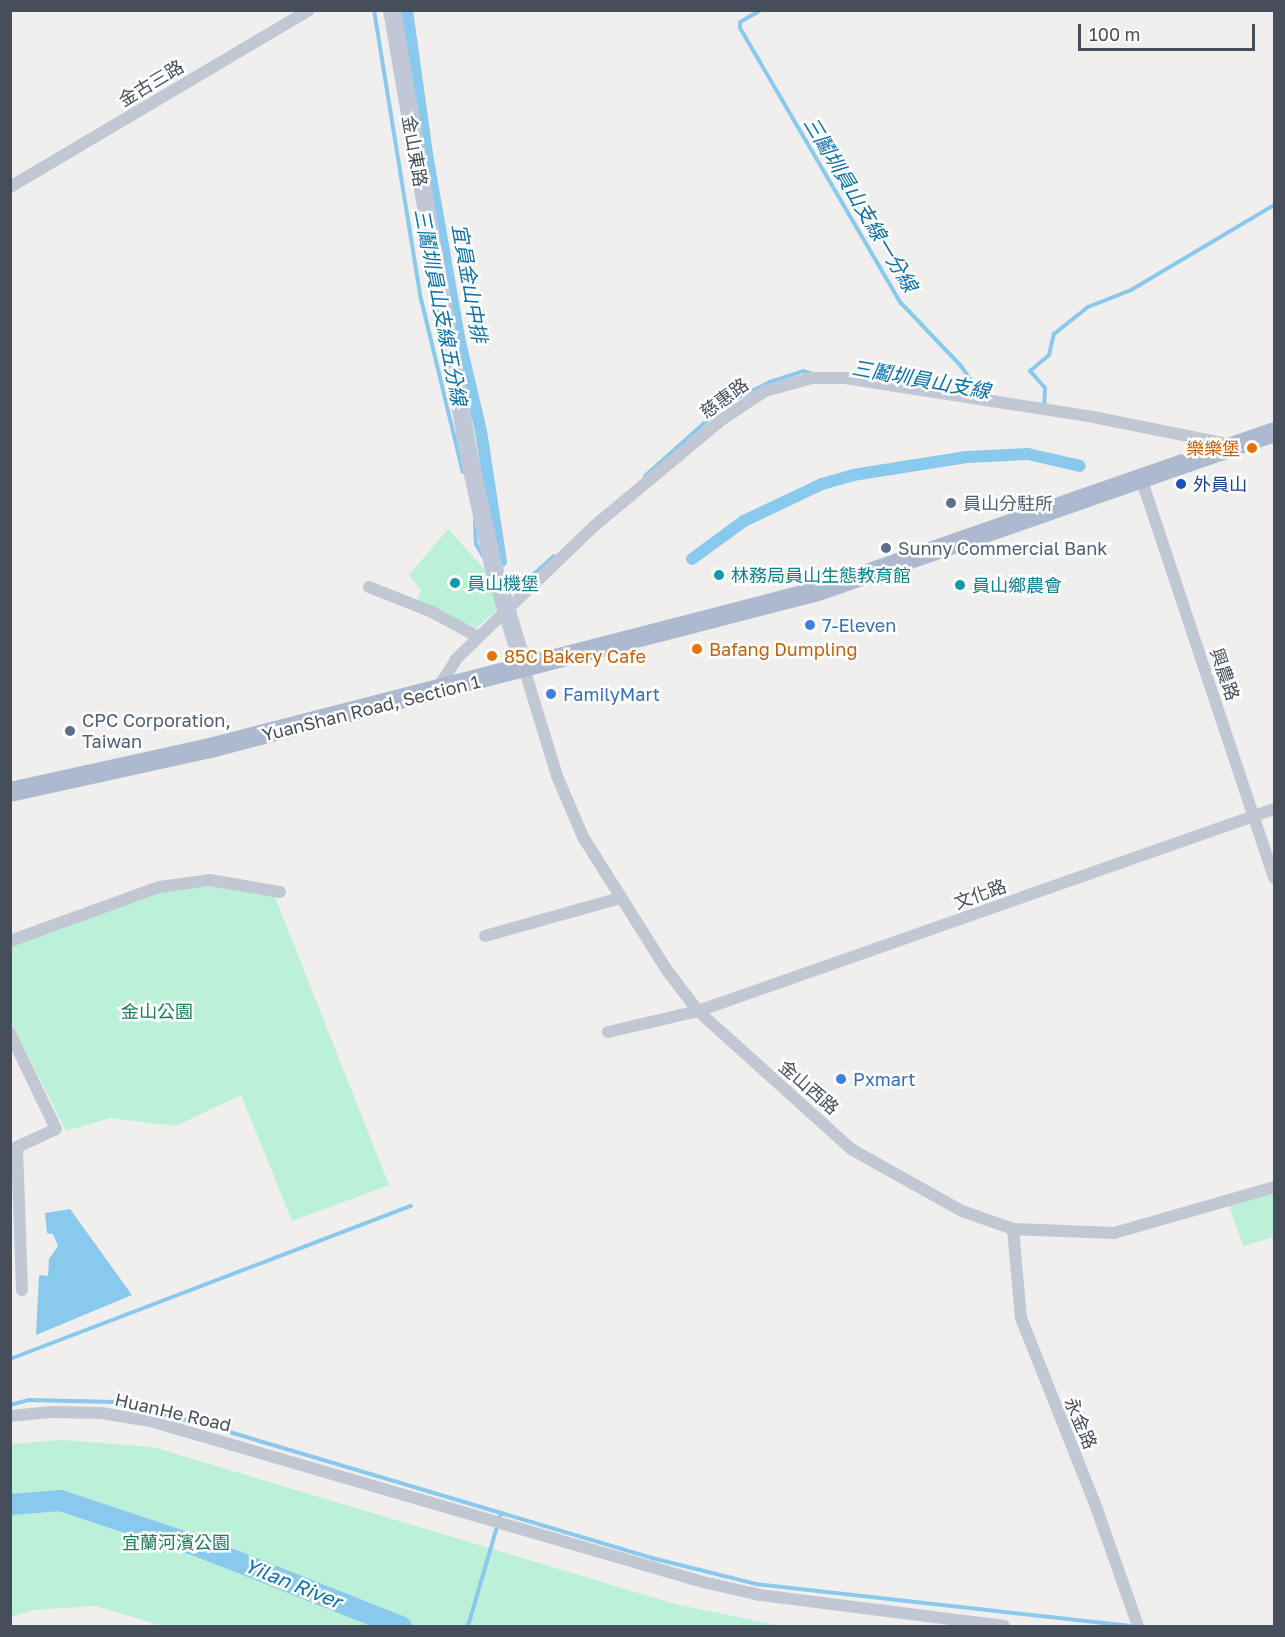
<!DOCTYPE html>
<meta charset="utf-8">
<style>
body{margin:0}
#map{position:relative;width:1285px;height:1637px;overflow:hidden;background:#f1efee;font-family:"Golos Text","Noto Sans TC",sans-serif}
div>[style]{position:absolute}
.green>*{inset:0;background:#bcf0d8}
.water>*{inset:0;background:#88c9ed}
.stream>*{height:4px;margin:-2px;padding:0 2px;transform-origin:2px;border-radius:2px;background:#88c9ed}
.canal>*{height:12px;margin:-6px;padding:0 6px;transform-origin:6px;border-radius:6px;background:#88c9ed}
.river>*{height:21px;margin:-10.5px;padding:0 10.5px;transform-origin:10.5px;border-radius:10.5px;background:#88c9ed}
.street>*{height:12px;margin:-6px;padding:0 6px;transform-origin:6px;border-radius:6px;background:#c1c8d4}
.secondary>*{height:18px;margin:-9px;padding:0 9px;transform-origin:9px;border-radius:9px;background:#c0c8d8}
.primary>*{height:20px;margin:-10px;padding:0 10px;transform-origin:10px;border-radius:10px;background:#adb9ce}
.dots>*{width:16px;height:16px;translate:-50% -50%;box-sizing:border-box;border:3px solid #fff;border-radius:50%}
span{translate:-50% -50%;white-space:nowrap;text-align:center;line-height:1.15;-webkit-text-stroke:5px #fff;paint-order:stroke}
.street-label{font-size:18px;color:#464e5c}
.food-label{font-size:18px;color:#c56008}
.right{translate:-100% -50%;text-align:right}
.left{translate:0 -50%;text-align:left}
.transit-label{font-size:18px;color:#164399}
.service-label{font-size:18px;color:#4e5e75}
.culture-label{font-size:18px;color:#0d838f}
.shop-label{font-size:18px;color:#366cbe}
.park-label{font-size:18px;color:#157f5a}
.water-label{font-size:20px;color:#0a71ab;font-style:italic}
.frame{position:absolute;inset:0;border:12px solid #464e5c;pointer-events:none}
.scale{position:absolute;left:1078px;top:24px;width:177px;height:27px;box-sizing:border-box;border:3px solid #464e5c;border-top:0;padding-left:8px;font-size:18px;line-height:21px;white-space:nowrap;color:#464e5c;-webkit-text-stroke:4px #fff;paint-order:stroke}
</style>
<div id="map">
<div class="green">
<i style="clip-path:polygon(448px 529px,489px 574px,502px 606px,476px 628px,416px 603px,421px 590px,409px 575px)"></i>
<i style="clip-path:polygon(212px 886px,275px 897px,389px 1185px,292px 1221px,241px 1095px,176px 1126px,110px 1118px,66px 1131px,11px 1022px,11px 947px,69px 922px,160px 892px)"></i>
<i style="clip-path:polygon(1274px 1191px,1274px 1237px,1243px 1246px,1229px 1206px)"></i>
<i style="clip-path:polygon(63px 1440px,153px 1447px,675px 1604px,781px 1626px,163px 1626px,95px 1606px,33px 1610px,11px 1617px,11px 1444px)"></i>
</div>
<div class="water">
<i style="clip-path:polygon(70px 1209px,132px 1295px,36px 1335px,39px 1275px,48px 1276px,49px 1259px,58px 1246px,53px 1234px,47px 1233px,45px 1213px)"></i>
</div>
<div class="stream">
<i style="left:374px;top:10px;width:293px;rotate:80.8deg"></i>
<i style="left:421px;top:299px;width:178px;rotate:76.4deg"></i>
<i style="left:761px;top:10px;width:24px;rotate:150deg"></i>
<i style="left:740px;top:22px;width:6px;rotate:90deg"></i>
<i style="left:740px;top:28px;width:319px;rotate:59.7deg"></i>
<i style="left:901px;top:303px;width:87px;rotate:46.4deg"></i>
<i style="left:961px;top:366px;width:37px;rotate:55deg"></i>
<i style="left:1044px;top:408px;width:20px;rotate:-87deg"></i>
<i style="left:1045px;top:388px;width:23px;rotate:-131deg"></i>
<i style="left:1030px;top:371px;width:25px;rotate:-40deg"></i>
<i style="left:1049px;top:355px;width:22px;rotate:-77deg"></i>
<i style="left:1054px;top:334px;width:43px;rotate:-38.5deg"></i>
<i style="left:1088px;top:307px;width:46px;rotate:-21.6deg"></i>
<i style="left:1131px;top:290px;width:166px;rotate:-30.7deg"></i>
<i style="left:645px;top:476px;width:110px;rotate:-41.7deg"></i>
<i style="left:727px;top:403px;width:48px;rotate:-26deg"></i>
<i style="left:770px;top:382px;width:35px;rotate:-18deg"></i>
<i style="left:803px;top:371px;width:10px;rotate:17deg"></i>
<i style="left:475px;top:520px;width:24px;rotate:88deg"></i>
<i style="left:476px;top:544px;width:16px;rotate:60deg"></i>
<i style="left:506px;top:582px;width:13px;rotate:27deg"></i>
<i style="left:518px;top:588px;width:48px;rotate:-41.6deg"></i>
<i style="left:10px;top:1359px;width:429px;rotate:-20.9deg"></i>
<i style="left:10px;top:1405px;width:20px;rotate:-15deg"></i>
<i style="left:29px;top:1400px;width:86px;rotate:1.3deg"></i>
<i style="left:115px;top:1402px;width:94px;rotate:14.2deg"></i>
<i style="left:206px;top:1425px;width:465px;rotate:16.6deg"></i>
<i style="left:652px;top:1558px;width:107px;rotate:14deg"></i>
<i style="left:756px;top:1584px;width:377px;rotate:6.4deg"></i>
<i style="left:468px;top:1626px;width:118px;rotate:-73.7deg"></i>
</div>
<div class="canal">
<i style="left:407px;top:10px;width:145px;rotate:82.1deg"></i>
<i style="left:427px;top:154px;width:187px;rotate:80.1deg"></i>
<i style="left:459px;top:338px;width:96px;rotate:76.7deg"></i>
<i style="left:481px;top:431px;width:132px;rotate:81.3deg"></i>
<i style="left:692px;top:559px;width:64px;rotate:-36.2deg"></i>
<i style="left:744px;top:521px;width:86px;rotate:-25.4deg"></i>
<i style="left:822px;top:484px;width:32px;rotate:-16deg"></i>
<i style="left:853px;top:475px;width:115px;rotate:-9deg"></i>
<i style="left:967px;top:457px;width:61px;rotate:-2.8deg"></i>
<i style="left:1028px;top:454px;width:53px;rotate:13deg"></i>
</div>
<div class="river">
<i style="left:10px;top:1504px;width:50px;rotate:-4.6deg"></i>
<i style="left:60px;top:1500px;width:149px;rotate:18.4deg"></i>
<i style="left:201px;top:1547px;width:215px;rotate:21.6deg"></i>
</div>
<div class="street">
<i style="left:10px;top:187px;width:347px;rotate:-30.6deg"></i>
<i style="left:1142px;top:481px;width:418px;rotate:71.6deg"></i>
<i style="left:369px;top:587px;width:68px;rotate:21.6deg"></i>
<i style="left:432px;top:612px;width:52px;rotate:28.5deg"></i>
<i style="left:524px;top:668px;width:113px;rotate:73deg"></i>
<i style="left:557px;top:776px;width:66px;rotate:66.9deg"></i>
<i style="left:583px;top:837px;width:156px;rotate:57.8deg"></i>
<i style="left:666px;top:969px;width:53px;rotate:52.7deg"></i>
<i style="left:698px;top:1011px;width:206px;rotate:42deg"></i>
<i style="left:851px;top:1149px;width:127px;rotate:29.2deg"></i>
<i style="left:962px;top:1211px;width:54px;rotate:19.4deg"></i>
<i style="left:1013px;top:1229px;width:101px;rotate:2.3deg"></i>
<i style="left:1114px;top:1233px;width:166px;rotate:-16deg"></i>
<i style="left:437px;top:690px;width:36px;rotate:-58deg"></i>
<i style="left:456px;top:659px;width:190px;rotate:-43.9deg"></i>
<i style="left:593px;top:527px;width:165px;rotate:-39.8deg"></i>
<i style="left:720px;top:421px;width:54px;rotate:-33.7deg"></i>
<i style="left:765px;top:391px;width:49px;rotate:-15.5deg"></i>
<i style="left:812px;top:378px;width:33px"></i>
<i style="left:845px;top:378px;width:251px;rotate:8.9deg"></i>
<i style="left:1093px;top:417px;width:143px;rotate:11.3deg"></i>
<i style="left:485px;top:936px;width:140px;rotate:-15.7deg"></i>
<i style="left:10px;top:941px;width:158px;rotate:-19.9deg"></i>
<i style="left:159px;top:887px;width:51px;rotate:-7.8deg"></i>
<i style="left:210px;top:880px;width:71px;rotate:9.7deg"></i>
<i style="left:608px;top:1032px;width:92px;rotate:-13.1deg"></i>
<i style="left:698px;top:1011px;width:610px;rotate:-19.33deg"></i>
<i style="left:10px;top:1033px;width:106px;rotate:64.4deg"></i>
<i style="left:56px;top:1129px;width:43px;rotate:155.2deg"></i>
<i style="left:17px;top:1147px;width:143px;rotate:88deg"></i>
<i style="left:1013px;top:1229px;width:89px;rotate:84.9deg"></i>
<i style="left:1021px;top:1318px;width:197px;rotate:68.3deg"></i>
<i style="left:1094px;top:1501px;width:133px;rotate:70.6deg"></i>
<i style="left:10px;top:1416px;width:42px;rotate:-5.4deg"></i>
<i style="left:52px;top:1412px;width:49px;rotate:1.2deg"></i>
<i style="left:101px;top:1413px;width:50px;rotate:9.3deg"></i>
<i style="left:150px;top:1421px;width:576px;rotate:16.23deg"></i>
<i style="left:703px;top:1582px;width:58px;rotate:12.8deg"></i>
<i style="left:760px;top:1595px;width:246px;rotate:7.2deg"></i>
</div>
<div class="secondary">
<i style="left:392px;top:10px;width:458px;rotate:80.2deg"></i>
<i style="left:470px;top:461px;width:107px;rotate:77.5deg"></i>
<i style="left:493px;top:565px;width:108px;rotate:73.2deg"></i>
</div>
<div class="primary">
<i style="left:10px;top:792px;width:209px;rotate:-12.4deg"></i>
<i style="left:214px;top:747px;width:624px;rotate:-14.48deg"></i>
<i style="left:818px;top:591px;width:483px;rotate:-19.2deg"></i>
</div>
<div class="dots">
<i style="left:1252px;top:448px;background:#e8710a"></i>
<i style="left:1181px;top:484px;background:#1a4fb4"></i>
<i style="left:951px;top:503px;background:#5c6f8a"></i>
<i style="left:886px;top:548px;background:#5c6f8a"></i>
<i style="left:719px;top:575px;background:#0f9aa8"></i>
<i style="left:455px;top:583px;background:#0f9aa8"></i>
<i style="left:960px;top:585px;background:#0f9aa8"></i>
<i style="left:810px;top:625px;background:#3f7fe0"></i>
<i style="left:697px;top:649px;background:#e8710a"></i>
<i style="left:492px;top:656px;background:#e8710a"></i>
<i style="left:551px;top:694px;background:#3f7fe0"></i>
<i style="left:70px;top:731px;background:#5c6f8a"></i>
<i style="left:841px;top:1079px;background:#3f7fe0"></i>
</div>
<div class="street-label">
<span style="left:151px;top:83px;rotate:-31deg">金古三路</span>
<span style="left:415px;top:151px;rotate:80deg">金山東路</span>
<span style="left:724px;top:398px;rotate:-36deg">慈惠路</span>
<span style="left:1225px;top:674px;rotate:71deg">興農路</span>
<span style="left:371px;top:708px;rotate:-14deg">YuanShan Road, Section 1</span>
<span style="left:980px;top:894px;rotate:-20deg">文化路</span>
<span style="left:809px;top:1087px;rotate:41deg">金山西路</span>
<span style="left:173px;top:1412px;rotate:13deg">HuanHe Road</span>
<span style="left:1081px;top:1423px;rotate:67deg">永金路</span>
</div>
<div class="food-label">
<span class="right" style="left:1240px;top:448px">樂樂堡</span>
<span class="left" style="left:709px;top:649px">Bafang Dumpling</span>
<span class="left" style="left:504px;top:656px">85C Bakery Cafe</span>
</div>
<div class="transit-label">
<span class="left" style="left:1193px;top:484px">外員山</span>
</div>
<div class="service-label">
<span class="left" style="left:963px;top:503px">員山分駐所</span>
<span class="left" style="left:898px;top:548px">Sunny Commercial Bank</span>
<span class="left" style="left:82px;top:731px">CPC Corporation,<br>Taiwan</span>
</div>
<div class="culture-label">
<span class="left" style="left:731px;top:575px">林務局員山生態教育館</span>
<span class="left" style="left:467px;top:583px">員山機堡</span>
<span class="left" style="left:972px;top:585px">員山鄉農會</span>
</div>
<div class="shop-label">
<span class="left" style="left:822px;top:625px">7-Eleven</span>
<span class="left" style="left:563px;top:694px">FamilyMart</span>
<span class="left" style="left:853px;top:1079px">Pxmart</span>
</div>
<div class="park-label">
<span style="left:157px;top:1011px">金山公園</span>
<span style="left:176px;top:1542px">宜蘭河濱公園</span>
</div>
<div class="water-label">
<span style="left:861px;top:204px;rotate:59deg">三鬮圳員山支線一分線</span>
<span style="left:470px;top:283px;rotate:80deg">宜員金山中排</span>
<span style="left:441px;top:307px;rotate:79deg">三鬮圳員山支線五分線</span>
<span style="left:921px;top:379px;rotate:10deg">三鬮圳員山支線</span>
<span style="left:293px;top:1583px;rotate:22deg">Yilan River</span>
</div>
<div class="frame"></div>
<div class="scale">100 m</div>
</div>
